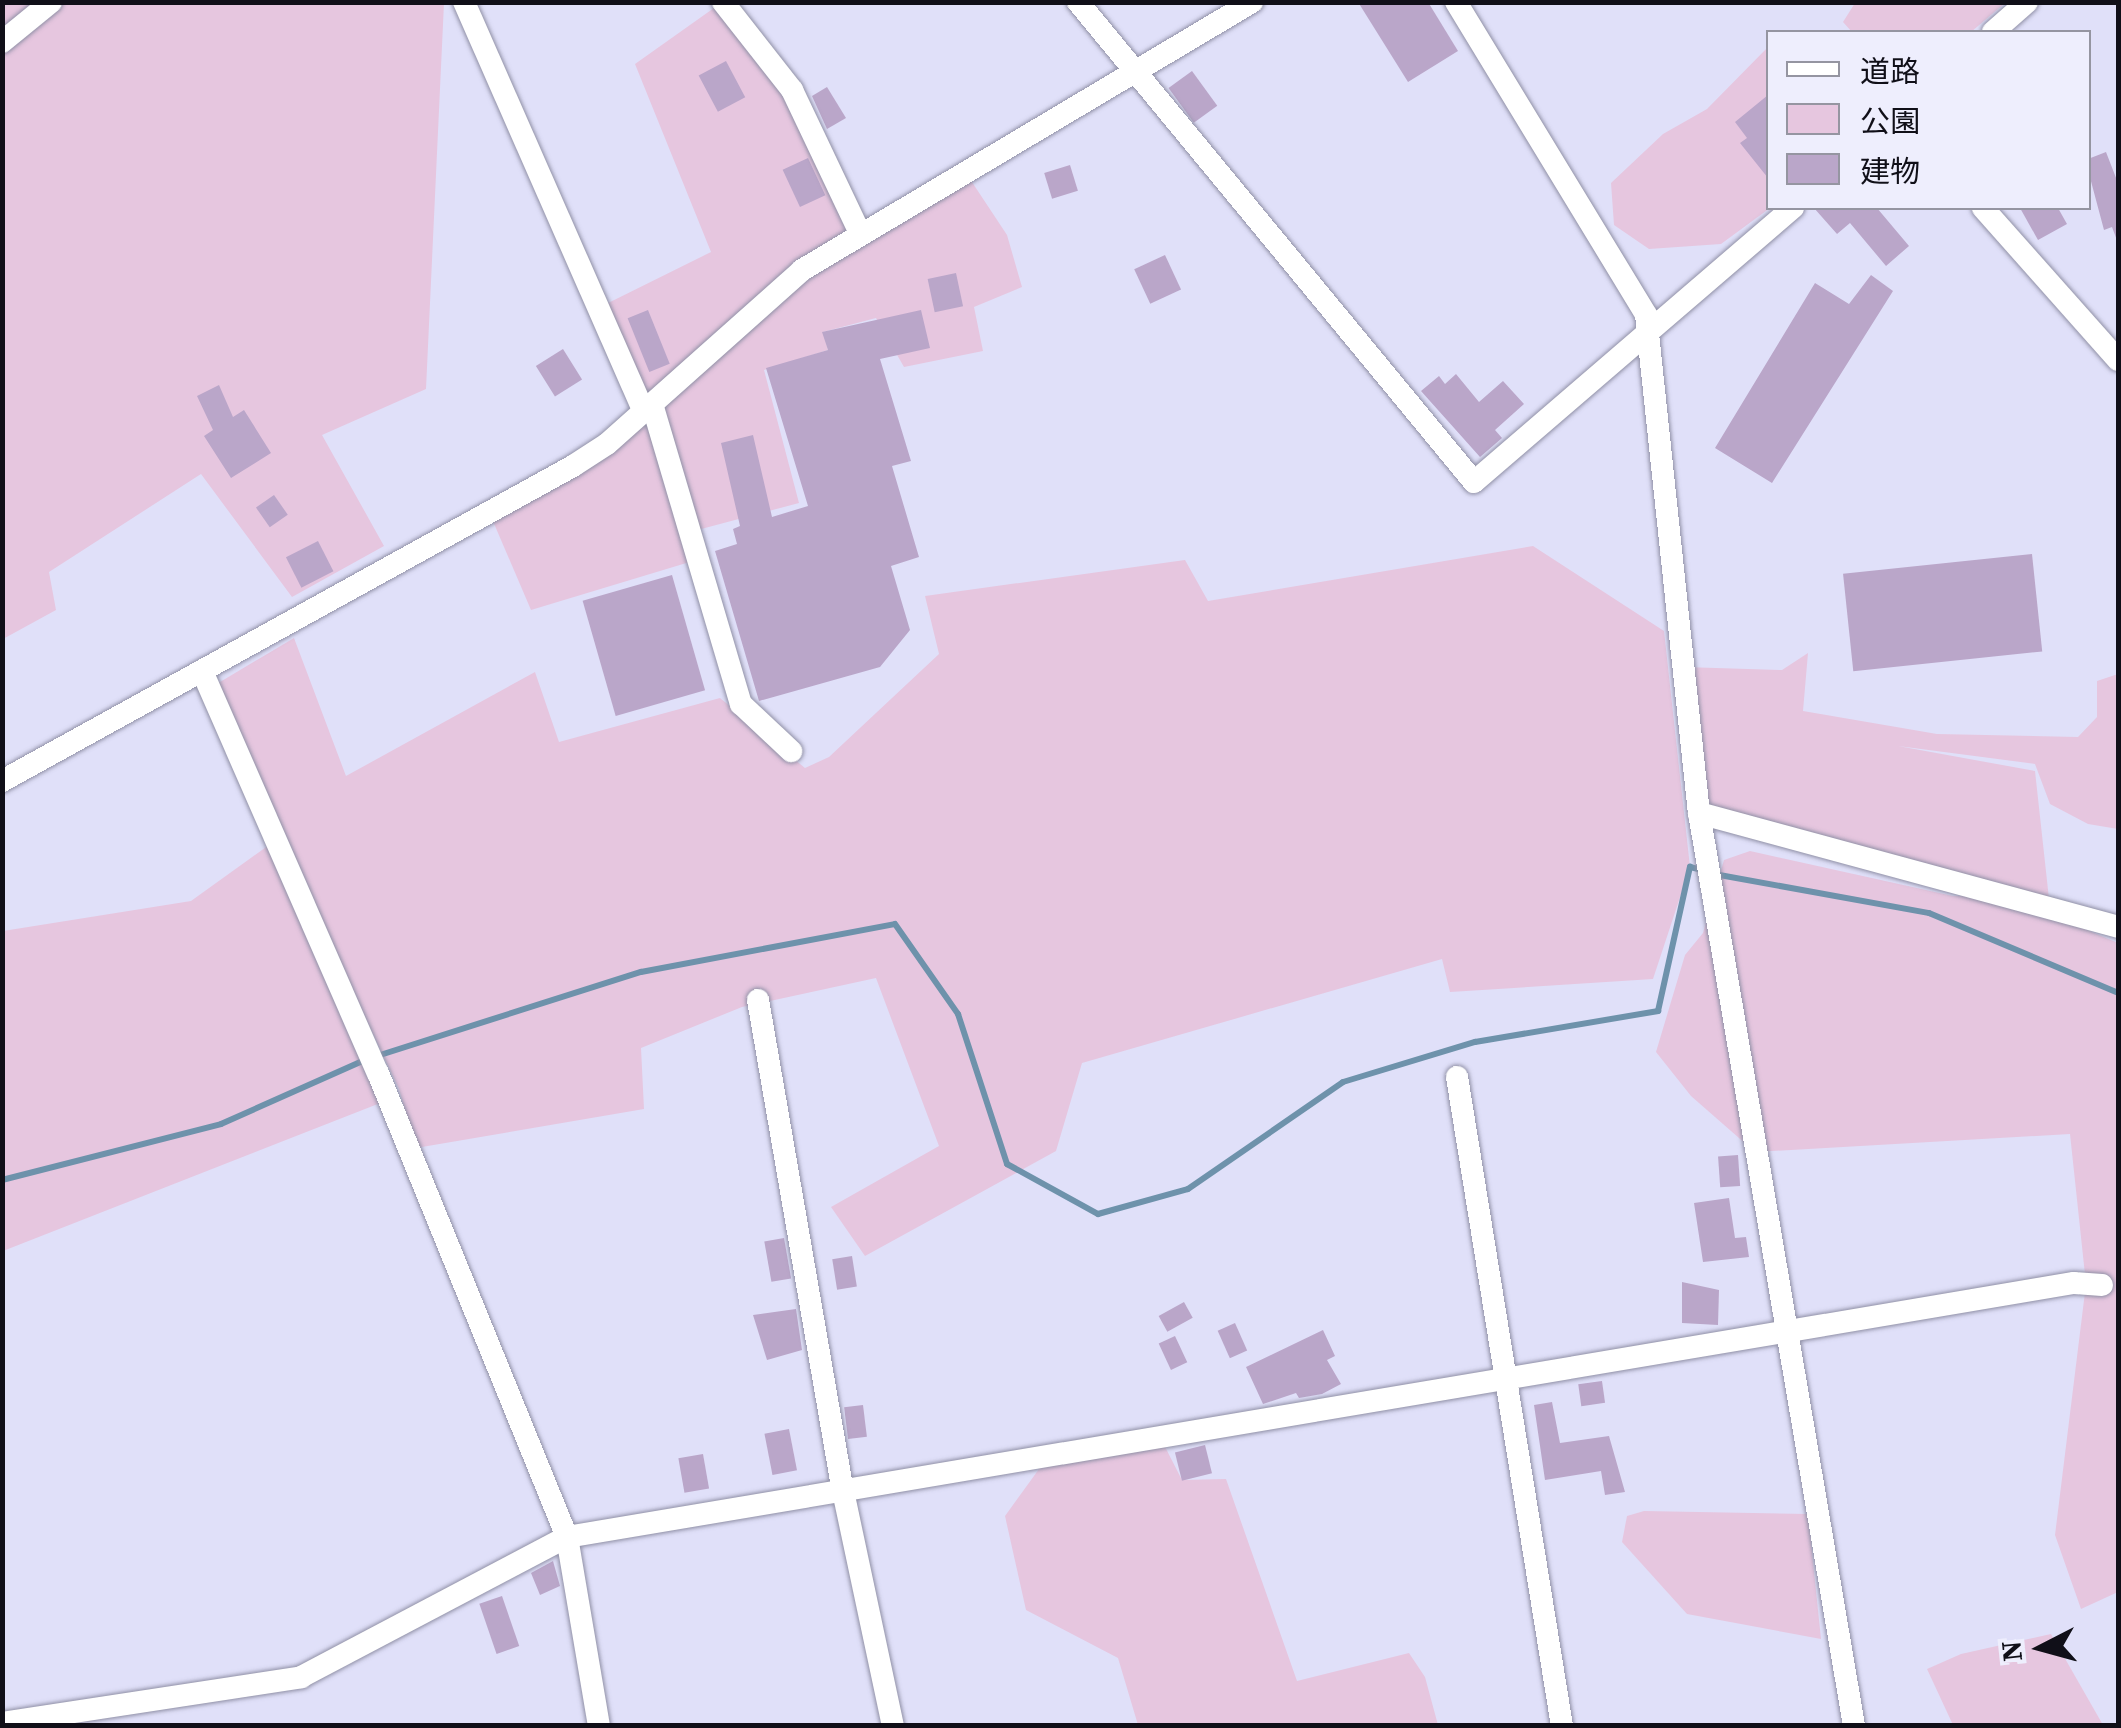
<!DOCTYPE html>
<meta charset="utf-8">
<style>
body{margin:0}
#map{position:relative;width:2121px;height:1728px;overflow:hidden;background:#e0e0f9;font-family:"Source Serif 4","Noto Sans JP",serif}
div>[style]{position:absolute}
.green>*{inset:0;background:#e6c6df}
.stream>*{height:6px;margin:-3px;padding:0 3px;transform-origin:3px;border-radius:3px;background:#6e92ab}
.building>*{inset:0;background:#baa6c9;transform-origin:0 0}
.roads{filter:drop-shadow(0 0 2px #9090a6) drop-shadow(0 0 2px #9090a6)}
.minor>*{height:22px;margin:-11px;padding:0 11px;transform-origin:11px;border-radius:11px;background:#fff}
span{translate:-50% -50%;white-space:nowrap;text-align:center;line-height:1.15;-webkit-text-stroke:9px #eeeefd;paint-order:stroke}
.frame{position:absolute;inset:0;border:5px solid #100f18;pointer-events:none}
.legend{position:absolute;left:1766px;top:30px;width:325px;height:180px;box-sizing:border-box;background:#eeeefd;border:2px solid #9595a1;margin:0;padding:12px 18px;list-style:none;font-size:30px;color:#100f18}
.legend li{display:flex;align-items:center;gap:20px;height:50px}
.legend b{width:50px;border:2px solid #9595a1}
.north{position:absolute;left:1991px;top:1598px;width:100px;height:100px;-webkit-text-stroke:8px #eeeefd;paint-order:stroke;rotate:264deg;font-size:28px;font-weight:700;line-height:40px;text-align:center;color:#100f18}
.north::after{content:'';display:block;margin:auto;width:35px;height:45px;background:#100f18;clip-path:polygon(50% 0,100% 100%,50% 72%,0 100%)}
</style>
<div id="map">
<div class="green">
<i style="clip-path:polygon(3px 3px,444px 3px,426px 389px,322px 435px,384px 546px,292px 597px,201px 474px,49px 572px,56px 610px,3px 639px)"></i>
<i style="clip-path:polygon(721px 3px,792px 90px,855px 223px,800px 279px,964px 170px,1007px 235px,1022px 287px,974px 307px,983px 351px,904px 367px,876px 318px,823px 332px,828px 350px,764px 370px,799px 503px,690px 532px,652px 404px,590px 312px,711px 252px,635px 64px)"></i>
<i style="clip-path:polygon(1855px 3px,1855px 2px,2005px 3px,1971px 32px,1852px 32px,1843px 22px)"></i>
<i style="clip-path:polygon(1768px 47px,1770px 208px,1721px 244px,1649px 249px,1614px 225px,1611px 183px,1663px 134px,1707px 109px)"></i>
<i style="clip-path:polygon(644px 412px,693px 561px,531px 610px,489px 512px)"></i>
<i style="clip-path:polygon(1533px 546px,1664px 631px,1690px 867px,1653px 979px,1450px 992px,1442px 959px,1082px 1063px,1056px 1151px,865px 1256px,831px 1207px,939px 1146px,876px 978px,742px 1007px,641px 1048px,644px 1109px,416px 1148px,399px 1089px,210px 688px,294px 638px,346px 776px,535px 672px,559px 742px,720px 698px,805px 768px,829px 757px,939px 654px,925px 596px,1185px 560px,1208px 601px)"></i>
<i style="clip-path:polygon(1808px 653px,1803px 711px,1937px 734px,2078px 737px,2097px 717px,2097px 681px,2118px 674px,2118px 829px,2088px 824px,2050px 804px,2035px 764px,1898px 746px,2035px 771px,2050px 908px,2015px 900px,2118px 943px,2118px 1592px,2081px 1609px,2055px 1535px,2086px 1284px,2070px 1134px,1755px 1152px,1691px 1096px,1656px 1052px,1685px 955px,1703px 933px,1724px 860px,1750px 851px,1953px 896px,1998px 896px,1699px 813px,1684px 667px,1782px 670px)"></i>
<i style="clip-path:polygon(276px 840px,388px 1100px,3px 1251px,3px 931px,191px 901px)"></i>
<i style="clip-path:polygon(1161px 1439px,1182px 1480px,1226px 1479px,1297px 1681px,1409px 1653px,1425px 1677px,1438px 1725px,1138px 1725px,1118px 1658px,1026px 1610px,1005px 1516px,1047px 1458px)"></i>
<i style="clip-path:polygon(1644px 1511px,1808px 1514px,1821px 1639px,1687px 1614px,1622px 1542px,1627px 1516px)"></i>
<i style="clip-path:polygon(2051px 1634px,2103px 1725px,1953px 1725px,1927px 1669px,1961px 1654px)"></i>
</div>
<div class="stream">
<i style="left:1714px;top:874px;width:219px;rotate:10.3deg"></i>
<i style="left:1929px;top:913px;width:205px;rotate:22.9deg"></i>
<i style="left:377px;top:1056px;width:277px;rotate:-17.7deg"></i>
<i style="left:641px;top:972px;width:258px;rotate:-10.7deg"></i>
<i style="left:895px;top:924px;width:110px;rotate:55deg"></i>
<i style="left:958px;top:1014px;width:158px;rotate:71.9deg"></i>
<i style="left:1007px;top:1164px;width:104px;rotate:28.8deg"></i>
<i style="left:1098px;top:1214px;width:93px;rotate:-15.5deg"></i>
<i style="left:1188px;top:1189px;width:188px;rotate:-34.6deg"></i>
<i style="left:1343px;top:1082px;width:138px;rotate:-16.9deg"></i>
<i style="left:1475px;top:1042px;width:186px;rotate:-9.6deg"></i>
<i style="left:1658px;top:1011px;width:148px;rotate:-77.5deg"></i>
<i style="left:1690px;top:867px;width:12px;rotate:14deg"></i>
<i style="left:2px;top:1180px;width:226px;rotate:-14.3deg"></i>
<i style="left:221px;top:1124px;width:158px;rotate:-24deg"></i>
</div>
<div class="building">
<i style="clip-path:polygon(1358px 2px,1428px 2px,1458px 51px,1408px 82px)"></i>
<i style="left:726px;top:61px;width:41px;height:31px;rotate:62deg"></i>
<i style="left:1192px;top:71px;width:43px;height:29px;rotate:54deg"></i>
<i style="clip-path:polygon(827px 87px,846px 118px,827px 129px,812px 96px)"></i>
<i style="clip-path:polygon(1768px 95px,1768px 178px,1740px 143px,1747px 138px,1735px 122px)"></i>
<i style="clip-path:polygon(2106px 152px,2118px 183px,2118px 243px,2112px 227px,2104px 230px,2088px 170px,2088px 159px)"></i>
<i style="left:808px;top:158px;width:41px;height:28px;rotate:65deg"></i>
<i style="left:1070px;top:165px;width:27px;height:27px;rotate:73deg"></i>
<i style="clip-path:polygon(1814px 208px,1877px 208px,1909px 246px,1886px 266px,1850px 223px,1837px 234px)"></i>
<i style="clip-path:polygon(2020px 208px,2058px 208px,2067px 224px,2038px 240px)"></i>
<i style="left:1165px;top:255px;width:38px;height:34px;rotate:65deg"></i>
<i style="left:956px;top:273px;width:34px;height:29px;rotate:78deg"></i>
<i style="clip-path:polygon(1871px 275px,1893px 291px,1772px 483px,1715px 448px,1815px 283px,1849px 304px)"></i>
<i style="left:648px;top:310px;width:58px;height:22px;rotate:68deg"></i>
<i style="clip-path:polygon(921px 310px,930px 348px,880px 359px,911px 461px,892px 466px,919px 557px,891px 566px,910px 630px,880px 667px,759px 701px,715px 551px,737px 544px,733px 529px,740px 526px,721px 443px,753px 435px,772px 517px,808px 506px,766px 368px,828px 350px,822px 332px)"></i>
<i style="left:563px;top:349px;width:36px;height:32px;rotate:58deg"></i>
<i style="clip-path:polygon(1456px 374px,1479px 402px,1503px 381px,1524px 404px,1495px 430px,1502px 438px,1480px 457px,1421px 391px,1439px 376px,1445px 384px)"></i>
<i style="clip-path:polygon(219px 385px,233px 417px,244px 410px,271px 453px,231px 478px,204px 436px,213px 430px,197px 396px)"></i>
<i style="left:274px;top:495px;width:24px;height:22px;rotate:55deg"></i>
<i style="left:318px;top:541px;width:34px;height:36px;rotate:63deg"></i>
<i style="left:2032px;top:554px;width:98px;height:190px;rotate:84deg"></i>
<i style="left:672px;top:575px;width:120px;height:93px;rotate:74deg"></i>
<i style="left:1738px;top:1155px;width:31px;height:20px;rotate:86deg"></i>
<i style="clip-path:polygon(1729px 1198px,1735px 1238px,1746px 1237px,1749px 1257px,1703px 1262px,1694px 1203px)"></i>
<i style="left:784px;top:1238px;width:41px;height:20px;rotate:80deg"></i>
<i style="left:852px;top:1256px;width:31px;height:20px;rotate:81deg"></i>
<i style="clip-path:polygon(1682px 1282px,1719px 1290px,1718px 1325px,1682px 1323px)"></i>
<i style="left:1184px;top:1302px;width:18px;height:29px;rotate:61deg"></i>
<i style="clip-path:polygon(796px 1309px,802px 1350px,767px 1360px,753px 1315px)"></i>
<i style="left:1235px;top:1323px;width:30px;height:19px;rotate:66deg"></i>
<i style="clip-path:polygon(1323px 1330px,1335px 1356px,1327px 1360px,1341px 1384px,1322px 1394px,1299px 1398px,1296px 1393px,1263px 1404px,1246px 1367px)"></i>
<i style="left:1175px;top:1336px;width:29px;height:18px;rotate:65deg"></i>
<i style="left:1602px;top:1381px;width:22px;height:24px;rotate:82deg"></i>
<i style="clip-path:polygon(1552px 1402px,1560px 1443px,1609px 1436px,1625px 1492px,1605px 1495px,1601px 1471px,1545px 1480px,1534px 1405px)"></i>
<i style="left:863px;top:1405px;width:32px;height:19px;rotate:83deg"></i>
<i style="left:789px;top:1429px;width:42px;height:25px;rotate:79deg"></i>
<i style="left:1205px;top:1445px;width:29px;height:31px;rotate:76deg"></i>
<i style="left:703px;top:1454px;width:35px;height:25px;rotate:80deg"></i>
<i style="clip-path:polygon(553px 1561px,560px 1586px,540px 1595px,531px 1573px)"></i>
<i style="left:502px;top:1596px;width:53px;height:24px;rotate:71deg"></i>
</div>
<div class="roads">
<div class="minor">
<i style="left:464px;top:2px;width:448px;rotate:66.3deg"></i>
<i style="left:723px;top:2px;width:112px;rotate:51.9deg"></i>
<i style="left:792px;top:90px;width:156px;rotate:64.6deg"></i>
<i style="left:1078px;top:2px;width:622px;rotate:50.48deg"></i>
<i style="left:1474px;top:482px;width:421px;rotate:-40.7deg"></i>
<i style="left:1456px;top:2px;width:366px;rotate:58.7deg"></i>
<i style="left:1646px;top:315px;width:501px;rotate:83.93deg"></i>
<i style="left:1699px;top:813px;width:926px;rotate:80.36deg"></i>
<i style="left:1993px;top:32px;width:45px;rotate:-41.4deg"></i>
<i style="left:2px;top:42px;width:63px;rotate:-39.2deg"></i>
<i style="left:1983px;top:208px;width:203px;rotate:48.4deg"></i>
<i style="left:652px;top:404px;width:313px;rotate:73.5deg"></i>
<i style="left:741px;top:704px;width:69px;rotate:43.2deg"></i>
<i style="left:202px;top:671px;width:439px;rotate:66.4deg"></i>
<i style="left:378px;top:1073px;width:501px;rotate:67.84deg"></i>
<i style="left:567px;top:1537px;width:192px;rotate:80.4deg"></i>
<i style="left:2px;top:781px;width:652px;rotate:-28.88deg"></i>
<i style="left:573px;top:466px;width:40px;rotate:-32.9deg"></i>
<i style="left:607px;top:444px;width:261px;rotate:-41.7deg"></i>
<i style="left:802px;top:270px;width:524px;rotate:-30.78deg"></i>
<i style="left:1699px;top:813px;width:434px;rotate:15.2deg"></i>
<i style="left:758px;top:1000px;width:498px;rotate:80.2deg"></i>
<i style="left:843px;top:1491px;width:240px;rotate:78deg"></i>
<i style="left:1457px;top:1077px;width:657px;rotate:80.81deg"></i>
<i style="left:2px;top:1723px;width:303px;rotate:-8.7deg"></i>
<i style="left:301px;top:1677px;width:301px;rotate:-27.8deg"></i>
<i style="left:567px;top:1537px;width:1528px;rotate:-9.57deg"></i>
<i style="left:2074px;top:1283px;width:28px;rotate:4deg"></i>
</div>
</div>
<div class="frame"></div>
<ul class="legend">
<li><b style="height:12px;background:#fff"></b>道路</li>
<li><b style="height:28px;background:#e6c6df"></b>公園</li>
<li><b style="height:28px;background:#baa6c9"></b>建物</li>
</ul>
<div class="north">N</div>
</div>
